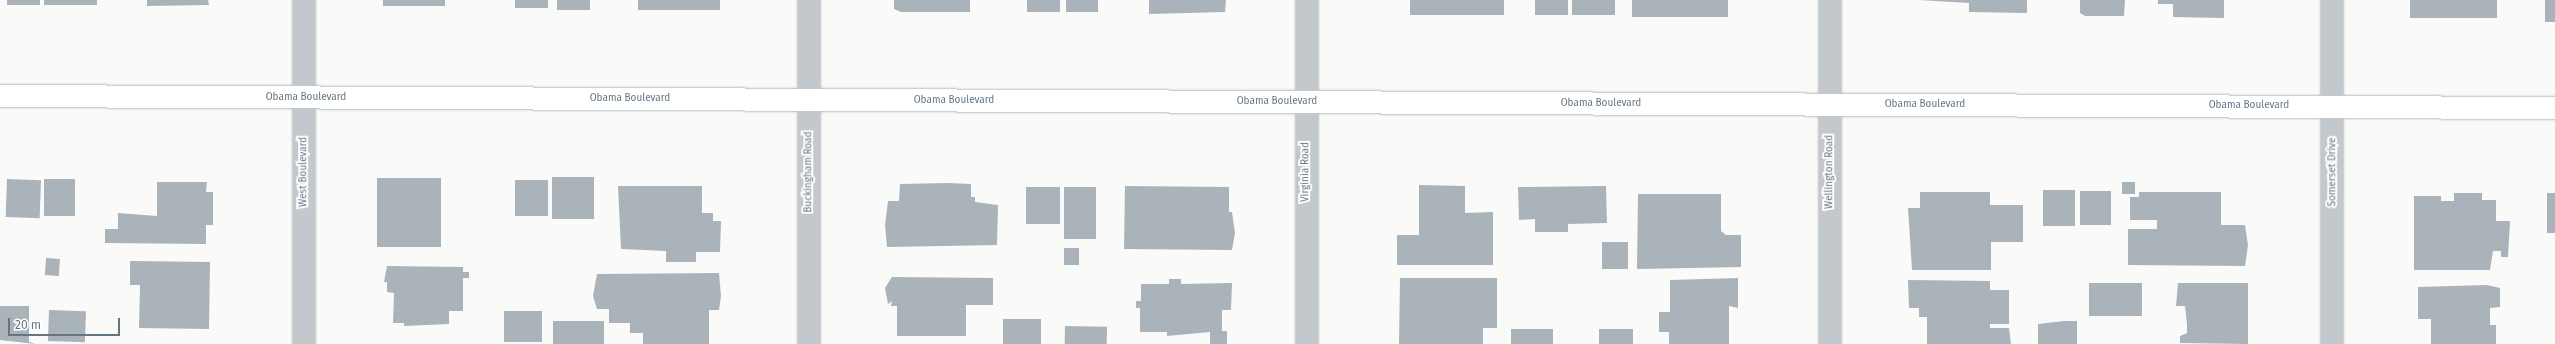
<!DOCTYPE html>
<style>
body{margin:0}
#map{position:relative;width:2555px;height:344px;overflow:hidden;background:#fafaf8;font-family:"Fira Sans",sans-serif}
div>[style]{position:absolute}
.building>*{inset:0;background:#aab3b9;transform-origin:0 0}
.roads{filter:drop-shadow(0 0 1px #b5babe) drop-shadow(0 0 1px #b5babe)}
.minor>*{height:22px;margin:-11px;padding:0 11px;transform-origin:11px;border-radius:11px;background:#c3c8cc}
.major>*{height:22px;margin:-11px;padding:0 11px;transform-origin:11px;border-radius:11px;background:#fff}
span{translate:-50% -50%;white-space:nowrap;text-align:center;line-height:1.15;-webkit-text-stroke:4px #fff;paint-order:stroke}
.street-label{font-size:10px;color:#657683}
.scale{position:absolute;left:8px;top:318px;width:112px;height:18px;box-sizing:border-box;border:2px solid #657683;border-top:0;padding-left:5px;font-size:12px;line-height:14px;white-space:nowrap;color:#657683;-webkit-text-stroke:3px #fff;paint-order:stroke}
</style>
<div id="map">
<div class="building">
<i style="left:7px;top:0;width:33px;height:5px"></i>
<i style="left:44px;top:0;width:53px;height:5px"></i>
<i style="clip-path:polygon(147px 0,208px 0,209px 5px,147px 6px)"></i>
<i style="left:383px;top:0;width:62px;height:6px"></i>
<i style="left:515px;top:0;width:33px;height:8px"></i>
<i style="left:557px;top:0;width:33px;height:10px"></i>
<i style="left:638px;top:0;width:82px;height:10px"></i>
<i style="clip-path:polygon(894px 0,970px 0,970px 12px,901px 12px,894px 9px)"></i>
<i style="left:1027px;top:0;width:33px;height:12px"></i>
<i style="left:1066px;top:0;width:32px;height:12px"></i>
<i style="clip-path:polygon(1149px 0,1226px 0,1225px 12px,1149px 14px)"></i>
<i style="left:1410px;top:0;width:94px;height:15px"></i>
<i style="left:1535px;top:0;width:33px;height:15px"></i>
<i style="left:1572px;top:0;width:43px;height:15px"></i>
<i style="left:1632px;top:0;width:96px;height:17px"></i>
<i style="clip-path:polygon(1919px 0,2027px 0,2027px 13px,1969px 12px,1969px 3px)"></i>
<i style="clip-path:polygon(2080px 0,2125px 0,2124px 16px,2085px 16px,2080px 13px)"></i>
<i style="clip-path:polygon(2158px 0,2224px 0,2224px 18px,2173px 17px,2173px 4px,2158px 4px)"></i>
<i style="left:2410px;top:0;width:87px;height:18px"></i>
<i style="left:2545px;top:0;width:10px;height:22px"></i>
<i style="left:552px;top:177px;width:42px;height:42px"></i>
<i style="left:441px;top:178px;width:69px;height:64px;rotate:90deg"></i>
<i style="left:7px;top:179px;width:34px;height:38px;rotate:2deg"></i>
<i style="left:44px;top:179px;width:31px;height:37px"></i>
<i style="left:515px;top:180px;width:33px;height:36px"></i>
<i style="clip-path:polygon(157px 182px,207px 182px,206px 192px,213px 192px,213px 225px,206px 225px,206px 244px,105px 243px,105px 229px,118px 229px,118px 213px,157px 216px)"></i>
<i style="left:2122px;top:182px;width:13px;height:12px"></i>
<i style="clip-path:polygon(948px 183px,971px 184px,971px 197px,975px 197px,975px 202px,998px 205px,997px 245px,887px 247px,885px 225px,888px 201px,899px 201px,900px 184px)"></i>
<i style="clip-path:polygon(1419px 185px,1465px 186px,1465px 213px,1493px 212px,1493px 265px,1397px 265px,1397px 235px,1419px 235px)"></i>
<i style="clip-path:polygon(618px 186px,702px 186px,702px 213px,713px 213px,713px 221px,721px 221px,720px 252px,696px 252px,696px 262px,666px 262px,666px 251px,621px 249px)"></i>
<i style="clip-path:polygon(1125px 186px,1229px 187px,1229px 212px,1232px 212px,1235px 233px,1232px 250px,1124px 249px)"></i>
<i style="clip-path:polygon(1606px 186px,1607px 223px,1568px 224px,1568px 232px,1535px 232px,1535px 219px,1519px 220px,1518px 187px)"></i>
<i style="left:1026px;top:187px;width:34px;height:37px"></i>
<i style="left:1064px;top:187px;width:32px;height:52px"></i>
<i style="left:2043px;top:190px;width:32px;height:36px"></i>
<i style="left:2080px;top:191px;width:31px;height:34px"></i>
<i style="clip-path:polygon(1920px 192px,1990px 192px,1990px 205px,2023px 205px,2023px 242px,1991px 242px,1991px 270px,1912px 270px,1908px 208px,1920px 208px)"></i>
<i style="clip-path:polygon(2139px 192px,2221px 192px,2221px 225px,2245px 225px,2248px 245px,2245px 266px,2128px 265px,2128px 229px,2157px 229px,2157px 220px,2130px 220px,2130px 197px,2139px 197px)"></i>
<i style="clip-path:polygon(2454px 193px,2482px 193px,2482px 200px,2496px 200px,2496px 221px,2510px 221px,2508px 257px,2501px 257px,2501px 251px,2493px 251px,2490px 270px,2414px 270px,2414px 196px,2441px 196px,2441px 201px,2454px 201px)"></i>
<i style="left:2547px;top:193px;width:8px;height:40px"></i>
<i style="clip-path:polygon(1638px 194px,1721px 194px,1721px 231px,1726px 235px,1741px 235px,1741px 267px,1637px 269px)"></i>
<i style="left:1602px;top:242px;width:26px;height:27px"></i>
<i style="left:1064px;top:248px;width:15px;height:17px"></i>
<i style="left:46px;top:258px;width:14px;height:17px;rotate:4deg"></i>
<i style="clip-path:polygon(130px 261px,210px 262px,209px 329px,139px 328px,140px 285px,130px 285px)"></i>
<i style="clip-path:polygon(387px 266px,463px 267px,463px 272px,469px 272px,469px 278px,463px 278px,463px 311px,449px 311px,449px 324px,404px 326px,404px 323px,393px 323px,394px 293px,387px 292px,387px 282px,384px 282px)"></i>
<i style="clip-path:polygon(719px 273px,721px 296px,719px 310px,709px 310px,709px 344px,643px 344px,643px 333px,630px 333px,630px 323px,609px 323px,609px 309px,597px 309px,593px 296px,597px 274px)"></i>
<i style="clip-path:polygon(892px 277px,993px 278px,993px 305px,966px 305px,966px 336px,897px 336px,897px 306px,891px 306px,892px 301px,888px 304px,885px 288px)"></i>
<i style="clip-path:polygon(1400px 278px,1497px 278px,1497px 328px,1483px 328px,1483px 344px,1399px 344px)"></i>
<i style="clip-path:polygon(1738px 278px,1738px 308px,1729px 306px,1729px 344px,1669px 344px,1669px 332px,1659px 332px,1659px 312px,1670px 312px,1670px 280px)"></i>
<i style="clip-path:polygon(1169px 279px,1181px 279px,1181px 284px,1232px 283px,1231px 310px,1222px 310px,1222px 331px,1227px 331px,1227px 344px,1210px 344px,1210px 332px,1167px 336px,1167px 332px,1140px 332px,1140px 308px,1136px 308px,1136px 301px,1141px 301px,1141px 284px,1169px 284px)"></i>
<i style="clip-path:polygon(1908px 280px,1990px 281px,1990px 290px,2009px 290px,2009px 324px,1990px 324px,1990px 328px,2009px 328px,2011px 344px,1927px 344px,1927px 317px,1919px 317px,1919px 308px,1909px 308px)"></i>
<i style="left:2089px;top:283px;width:53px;height:33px"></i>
<i style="clip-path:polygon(2178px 283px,2248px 283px,2248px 344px,2180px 343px,2180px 336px,2187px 333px,2187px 324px,2185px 306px,2176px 306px)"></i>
<i style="clip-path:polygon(2487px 285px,2500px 288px,2500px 307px,2490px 308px,2490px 325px,2496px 325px,2496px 344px,2431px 344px,2431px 319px,2418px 319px,2418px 287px)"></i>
<i style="clip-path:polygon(0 306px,29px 306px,29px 342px,36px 344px,0 340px)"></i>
<i style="left:49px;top:310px;width:37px;height:31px;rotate:2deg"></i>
<i style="left:504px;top:311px;width:38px;height:31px"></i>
<i style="left:1003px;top:319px;width:38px;height:25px"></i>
<i style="left:553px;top:321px;width:51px;height:23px"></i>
<i style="clip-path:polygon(2064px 321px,2077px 321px,2077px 344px,2038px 344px,2038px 324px)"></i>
<i style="left:1065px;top:326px;width:42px;height:18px;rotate:1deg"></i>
<i style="left:1511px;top:329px;width:42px;height:15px"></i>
<i style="left:1599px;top:329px;width:34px;height:15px"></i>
</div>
<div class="roads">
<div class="minor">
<i style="left:1307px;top:0;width:344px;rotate:90deg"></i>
<i style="left:2332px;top:0;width:344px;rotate:90deg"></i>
<i style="left:304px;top:344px;width:344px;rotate:-90deg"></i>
<i style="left:809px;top:344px;width:344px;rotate:-90deg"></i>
<i style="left:1830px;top:344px;width:344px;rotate:-90deg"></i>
</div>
<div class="major">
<i style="left:0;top:96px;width:2555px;rotate:0.27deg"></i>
</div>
</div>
<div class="street-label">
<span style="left:306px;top:98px">Obama Boulevard</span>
<span style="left:630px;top:99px">Obama Boulevard</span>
<span style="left:954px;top:101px">Obama Boulevard</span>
<span style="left:1277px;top:102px">Obama Boulevard</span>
<span style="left:1601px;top:104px">Obama Boulevard</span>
<span style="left:1925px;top:105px">Obama Boulevard</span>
<span style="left:2249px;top:106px">Obama Boulevard</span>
<span style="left:304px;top:172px;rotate:-90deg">West Boulevard</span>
<span style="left:809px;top:172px;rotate:-90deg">Buckingham Road</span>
<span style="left:1306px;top:172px;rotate:-90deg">Virginia Road</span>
<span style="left:1830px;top:172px;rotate:-90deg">Wellington Road</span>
<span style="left:2333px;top:172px;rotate:-90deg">Somerset Drive</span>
</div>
<div class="scale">20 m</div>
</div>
